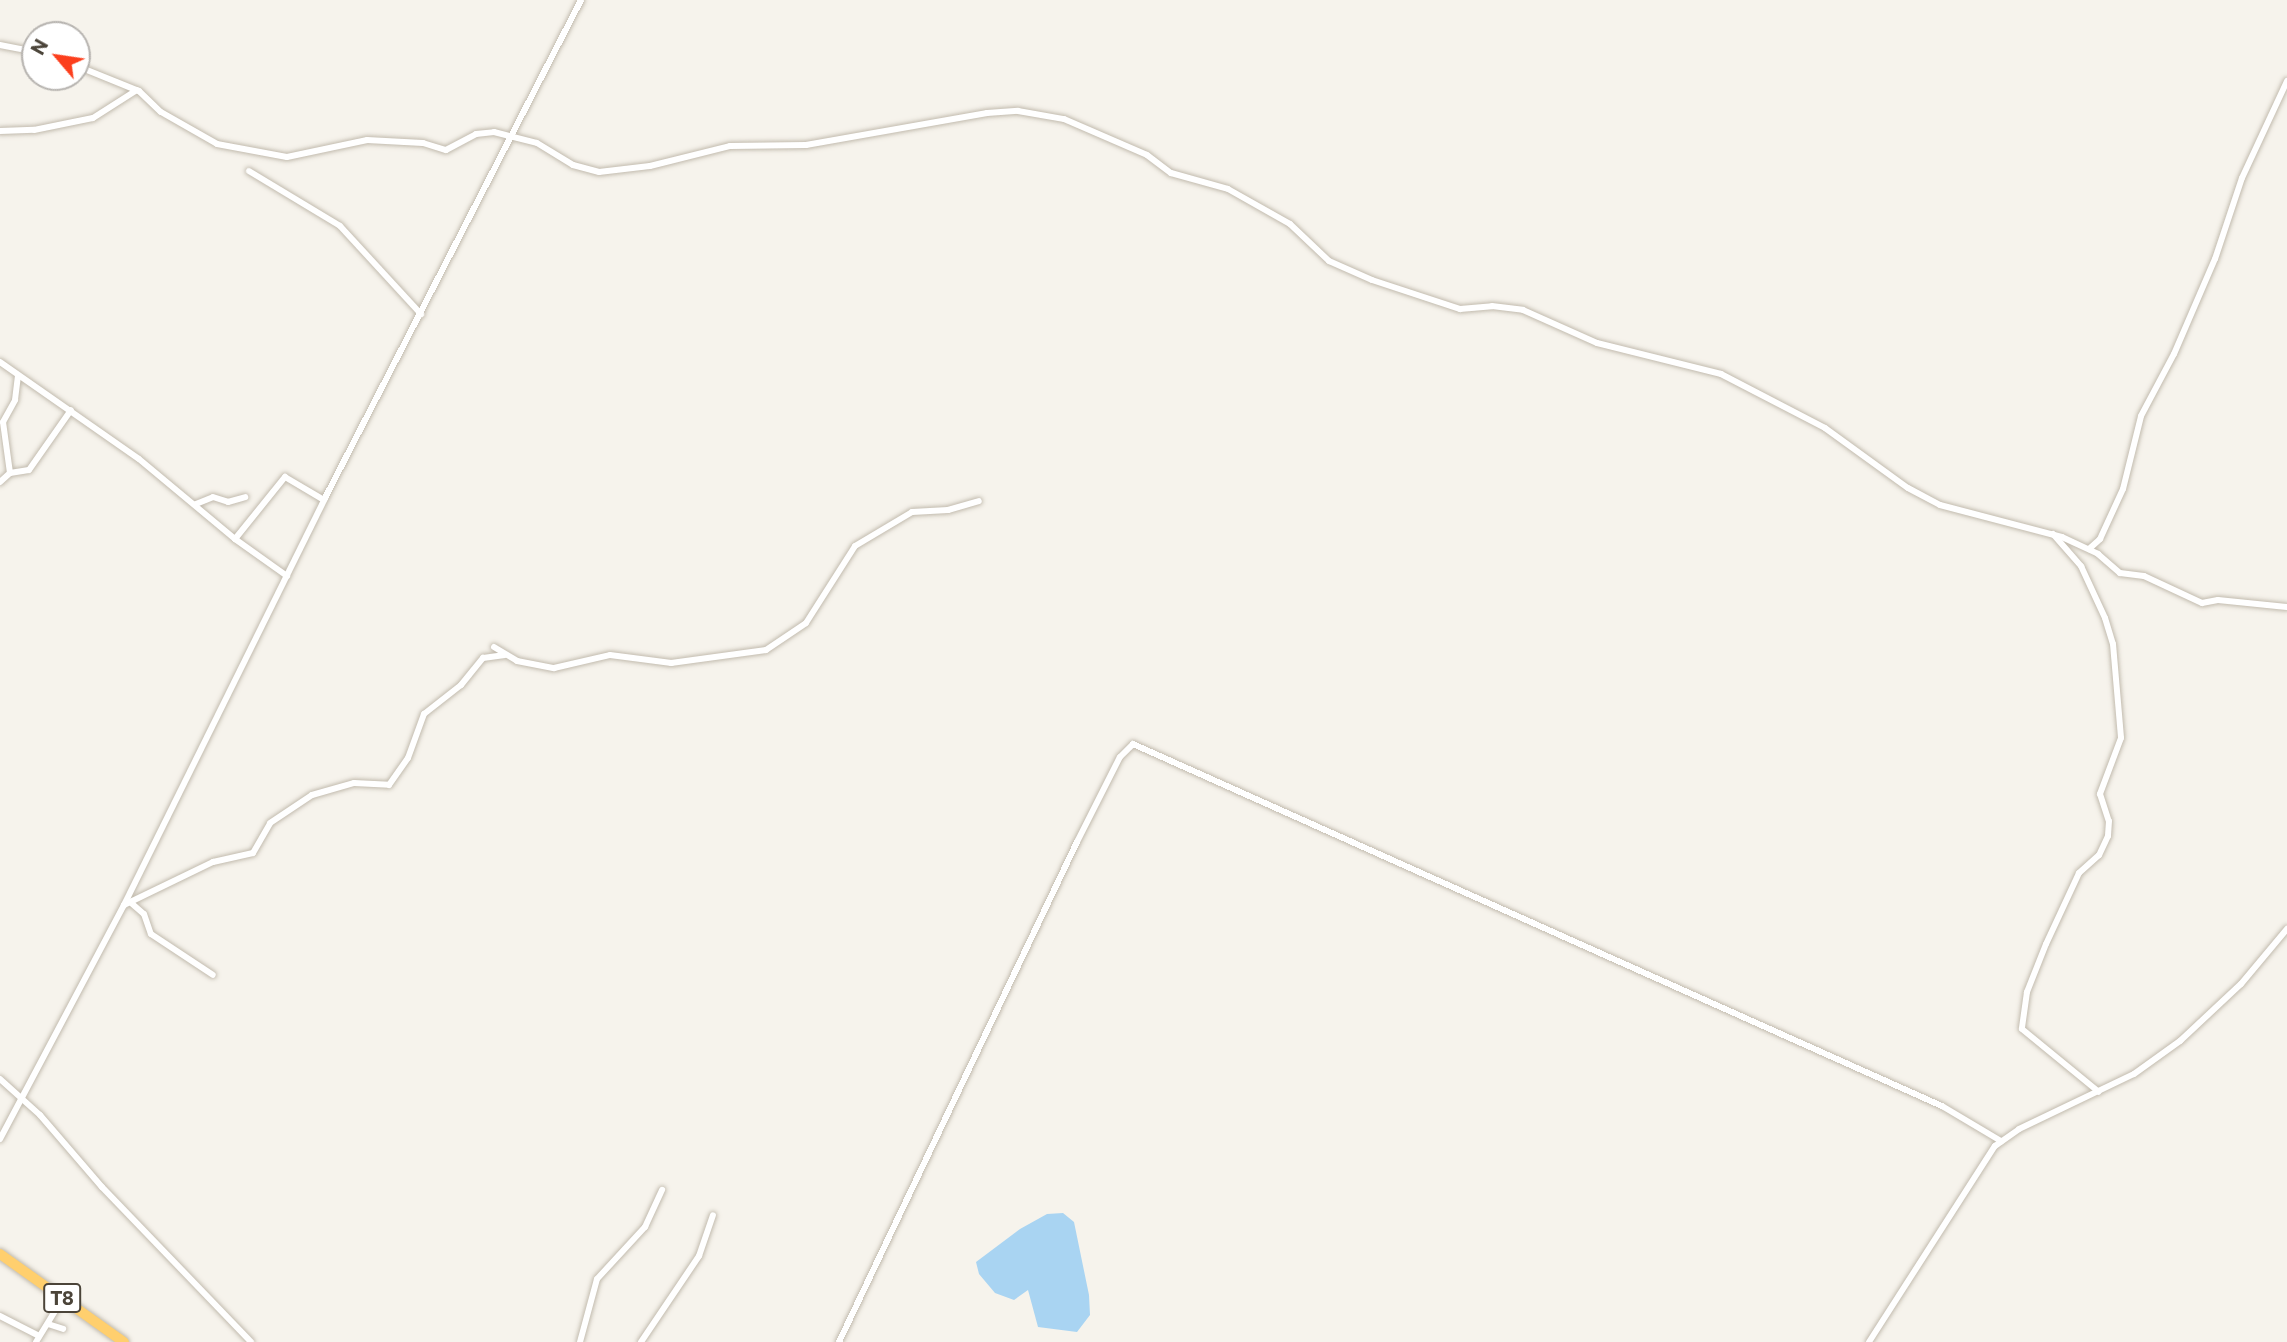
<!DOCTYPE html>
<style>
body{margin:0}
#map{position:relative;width:2287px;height:1342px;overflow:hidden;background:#f6f3ec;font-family:Commissioner,sans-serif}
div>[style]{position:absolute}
.water>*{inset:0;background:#a9d4f2}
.roads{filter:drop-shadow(0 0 2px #c2bbae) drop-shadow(0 0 2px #c2bbae)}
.minor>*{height:6px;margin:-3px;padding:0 3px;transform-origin:3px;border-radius:3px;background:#fff}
.highway>*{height:10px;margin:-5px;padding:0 5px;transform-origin:5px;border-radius:5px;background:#ffcf6e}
span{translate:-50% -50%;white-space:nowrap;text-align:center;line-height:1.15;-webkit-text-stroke:5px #fff;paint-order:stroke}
.shield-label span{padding:2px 5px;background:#fff;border:2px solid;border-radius:5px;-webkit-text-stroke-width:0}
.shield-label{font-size:19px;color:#4b4439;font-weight:700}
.north{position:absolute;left:21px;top:21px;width:70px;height:70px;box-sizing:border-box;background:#fff;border:2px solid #b7b4b0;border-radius:50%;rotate:299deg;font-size:19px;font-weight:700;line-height:28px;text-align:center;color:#4b4439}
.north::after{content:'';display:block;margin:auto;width:24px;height:32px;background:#fc3f1d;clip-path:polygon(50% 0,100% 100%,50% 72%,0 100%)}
</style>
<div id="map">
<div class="water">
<i style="clip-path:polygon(1063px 1213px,1074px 1222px,1089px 1295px,1090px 1315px,1077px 1332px,1038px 1327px,1028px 1290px,1014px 1300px,995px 1293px,979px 1274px,976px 1262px,1020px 1229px,1047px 1214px)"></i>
</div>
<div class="roads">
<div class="minor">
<i style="left:0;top:45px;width:36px;rotate:11deg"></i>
<i style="left:77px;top:66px;width:67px;rotate:22deg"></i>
<i style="left:139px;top:91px;width:30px;rotate:44deg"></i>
<i style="left:161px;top:112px;width:64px;rotate:29.7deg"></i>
<i style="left:217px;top:144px;width:71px;rotate:10.5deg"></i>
<i style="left:287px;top:157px;width:82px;rotate:-12deg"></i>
<i style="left:367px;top:140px;width:56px;rotate:3.1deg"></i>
<i style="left:423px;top:143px;width:24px;rotate:17deg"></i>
<i style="left:446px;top:150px;width:34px;rotate:-28deg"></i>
<i style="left:476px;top:134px;width:18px;rotate:-6deg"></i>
<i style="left:494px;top:132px;width:44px;rotate:14.3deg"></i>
<i style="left:537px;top:143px;width:42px;rotate:31.4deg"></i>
<i style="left:573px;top:165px;width:27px;rotate:15deg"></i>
<i style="left:599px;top:172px;width:51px;rotate:-6.7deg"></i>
<i style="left:650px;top:166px;width:82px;rotate:-14deg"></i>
<i style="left:730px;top:146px;width:76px;rotate:-0.8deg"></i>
<i style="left:806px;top:145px;width:184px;rotate:-10deg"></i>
<i style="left:987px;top:113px;width:31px;rotate:-4deg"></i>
<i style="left:1018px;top:111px;width:47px;rotate:9.9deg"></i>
<i style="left:1064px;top:119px;width:90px;rotate:23.4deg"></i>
<i style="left:1147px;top:155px;width:30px;rotate:37deg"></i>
<i style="left:1171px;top:173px;width:59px;rotate:15.7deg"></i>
<i style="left:1228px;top:189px;width:71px;rotate:29.4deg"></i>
<i style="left:1290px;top:224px;width:54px;rotate:43.5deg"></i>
<i style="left:1329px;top:261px;width:47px;rotate:23.8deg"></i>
<i style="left:1372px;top:280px;width:93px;rotate:18.2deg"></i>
<i style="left:1460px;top:309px;width:32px;rotate:-5deg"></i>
<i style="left:1492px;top:306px;width:31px;rotate:7deg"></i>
<i style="left:1523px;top:310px;width:81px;rotate:24deg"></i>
<i style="left:1597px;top:343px;width:128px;rotate:14deg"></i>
<i style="left:1721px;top:374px;width:117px;rotate:27.4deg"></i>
<i style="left:1825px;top:428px;width:102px;rotate:35.9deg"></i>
<i style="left:1908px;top:488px;width:36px;rotate:28deg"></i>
<i style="left:1940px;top:505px;width:126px;rotate:14.7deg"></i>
<i style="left:2062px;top:537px;width:40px;rotate:25deg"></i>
<i style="left:2098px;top:554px;width:29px;rotate:41deg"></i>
<i style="left:2120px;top:573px;width:24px;rotate:7deg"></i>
<i style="left:2144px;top:576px;width:64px;rotate:25deg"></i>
<i style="left:2202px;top:603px;width:16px;rotate:-11deg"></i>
<i style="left:2218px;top:600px;width:69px;rotate:5.8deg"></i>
<i style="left:0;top:131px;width:34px;rotate:-2deg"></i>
<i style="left:34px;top:130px;width:60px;rotate:-11.5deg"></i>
<i style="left:93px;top:118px;width:52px;rotate:-32.5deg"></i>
<i style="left:249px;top:171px;width:106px;rotate:31.1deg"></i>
<i style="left:340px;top:226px;width:120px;rotate:47.4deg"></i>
<i style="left:0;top:362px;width:169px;rotate:34.9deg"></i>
<i style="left:139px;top:459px;width:125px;rotate:39.8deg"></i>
<i style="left:235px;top:539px;width:64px;rotate:35.4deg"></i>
<i style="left:10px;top:473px;width:51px;rotate:-97.8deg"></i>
<i style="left:3px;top:422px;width:25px;rotate:-61deg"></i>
<i style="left:15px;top:400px;width:24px;rotate:-83deg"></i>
<i style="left:0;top:482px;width:13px;rotate:-42deg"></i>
<i style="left:10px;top:473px;width:19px;rotate:-9deg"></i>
<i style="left:29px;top:470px;width:73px;rotate:-55deg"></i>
<i style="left:196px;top:504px;width:18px;rotate:-22deg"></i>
<i style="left:213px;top:497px;width:16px;rotate:18deg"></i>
<i style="left:228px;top:502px;width:18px;rotate:-16deg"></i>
<i style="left:2053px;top:534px;width:43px;rotate:48.8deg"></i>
<i style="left:2081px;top:566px;width:57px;rotate:65.2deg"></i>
<i style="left:2105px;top:618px;width:27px;rotate:73deg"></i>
<i style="left:2113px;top:644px;width:94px;rotate:85.1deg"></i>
<i style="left:2121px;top:738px;width:60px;rotate:110.6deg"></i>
<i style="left:2100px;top:794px;width:28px;rotate:72deg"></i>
<i style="left:2109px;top:821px;width:15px;rotate:94deg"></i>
<i style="left:2108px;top:836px;width:21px;rotate:115deg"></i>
<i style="left:2099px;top:855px;width:27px;rotate:138deg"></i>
<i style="left:2079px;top:873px;width:78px;rotate:114.9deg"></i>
<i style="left:2046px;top:944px;width:52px;rotate:111.6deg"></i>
<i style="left:2027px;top:992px;width:37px;rotate:98deg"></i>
<i style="left:2022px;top:1029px;width:99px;rotate:39.3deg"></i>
<i style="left:235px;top:539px;width:80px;rotate:-51.1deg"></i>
<i style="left:285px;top:477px;width:45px;rotate:30.5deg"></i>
<i style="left:2089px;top:549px;width:15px;rotate:-42deg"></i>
<i style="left:2100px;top:539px;width:55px;rotate:-65.3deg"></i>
<i style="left:2123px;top:489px;width:75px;rotate:-76.1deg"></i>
<i style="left:2141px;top:416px;width:70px;rotate:-62deg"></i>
<i style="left:2174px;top:354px;width:103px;rotate:-66.7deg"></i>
<i style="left:2215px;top:259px;width:85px;rotate:-71.6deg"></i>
<i style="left:2242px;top:178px;width:107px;rotate:-65.1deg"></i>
<i style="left:494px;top:647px;width:27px;rotate:31deg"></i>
<i style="left:517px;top:661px;width:38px;rotate:11deg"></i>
<i style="left:554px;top:668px;width:57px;rotate:-13.1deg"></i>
<i style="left:610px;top:655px;width:62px;rotate:7.5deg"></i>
<i style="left:671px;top:663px;width:96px;rotate:-7.8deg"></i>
<i style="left:766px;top:650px;width:48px;rotate:-34deg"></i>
<i style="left:806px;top:623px;width:91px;rotate:-57.5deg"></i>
<i style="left:855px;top:546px;width:66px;rotate:-30.8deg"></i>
<i style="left:912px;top:512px;width:36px;rotate:-3deg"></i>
<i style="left:948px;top:510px;width:32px;rotate:-16deg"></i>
<i style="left:130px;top:902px;width:18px;rotate:41deg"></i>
<i style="left:144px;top:914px;width:21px;rotate:71deg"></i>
<i style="left:151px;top:934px;width:74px;rotate:33.5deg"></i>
<i style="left:124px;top:905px;width:99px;rotate:-25.8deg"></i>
<i style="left:213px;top:862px;width:41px;rotate:-12.7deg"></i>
<i style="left:253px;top:853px;width:34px;rotate:-60deg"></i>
<i style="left:270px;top:823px;width:50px;rotate:-33.7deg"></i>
<i style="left:312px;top:795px;width:44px;rotate:-15.9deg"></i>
<i style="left:354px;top:783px;width:35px;rotate:3deg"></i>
<i style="left:389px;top:785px;width:33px;rotate:-55deg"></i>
<i style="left:408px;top:758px;width:47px;rotate:-70deg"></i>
<i style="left:424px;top:714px;width:47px;rotate:-38.1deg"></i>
<i style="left:461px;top:685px;width:35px;rotate:-51deg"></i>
<i style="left:483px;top:658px;width:22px;rotate:-8deg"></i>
<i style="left:0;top:1079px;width:54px;rotate:42deg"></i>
<i style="left:40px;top:1115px;width:95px;rotate:49.3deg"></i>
<i style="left:102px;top:1187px;width:215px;rotate:46.1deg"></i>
<i style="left:0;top:1139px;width:265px;rotate:-62.1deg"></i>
<i style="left:124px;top:905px;width:454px;rotate:-63.7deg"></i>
<i style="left:325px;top:498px;width:560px;rotate:-62.79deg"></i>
<i style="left:0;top:1316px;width:44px;rotate:27.1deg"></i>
<i style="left:48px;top:1324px;width:16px;rotate:18deg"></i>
<i style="left:36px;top:1342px;width:52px;rotate:-58.5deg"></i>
<i style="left:580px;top:1342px;width:65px;rotate:-74.9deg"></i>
<i style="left:597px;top:1279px;width:71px;rotate:-47.3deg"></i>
<i style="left:645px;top:1227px;width:41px;rotate:-65.3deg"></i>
<i style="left:641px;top:1342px;width:104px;rotate:-56deg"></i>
<i style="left:699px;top:1256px;width:43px;rotate:-71.1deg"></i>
<i style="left:839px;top:1342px;width:554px;rotate:-64.55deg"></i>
<i style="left:1077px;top:842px;width:95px;rotate:-63.2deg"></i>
<i style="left:1120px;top:757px;width:18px;rotate:-45deg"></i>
<i style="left:1133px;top:744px;width:886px;rotate:24.11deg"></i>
<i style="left:1942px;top:1106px;width:69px;rotate:30.7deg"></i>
<i style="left:1869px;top:1342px;width:233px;rotate:-57.3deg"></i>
<i style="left:1995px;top:1146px;width:29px;rotate:-35deg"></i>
<i style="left:2019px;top:1129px;width:127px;rotate:-25.6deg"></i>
<i style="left:2134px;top:1074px;width:57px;rotate:-35.7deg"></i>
<i style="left:2180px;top:1041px;width:83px;rotate:-43.1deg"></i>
<i style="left:2241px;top:984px;width:72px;rotate:-50.1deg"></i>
</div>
<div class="highway">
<i style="left:0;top:1254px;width:152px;rotate:35.4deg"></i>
</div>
</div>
<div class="shield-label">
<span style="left:62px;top:1298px">T8</span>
</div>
<div class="north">N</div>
</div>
